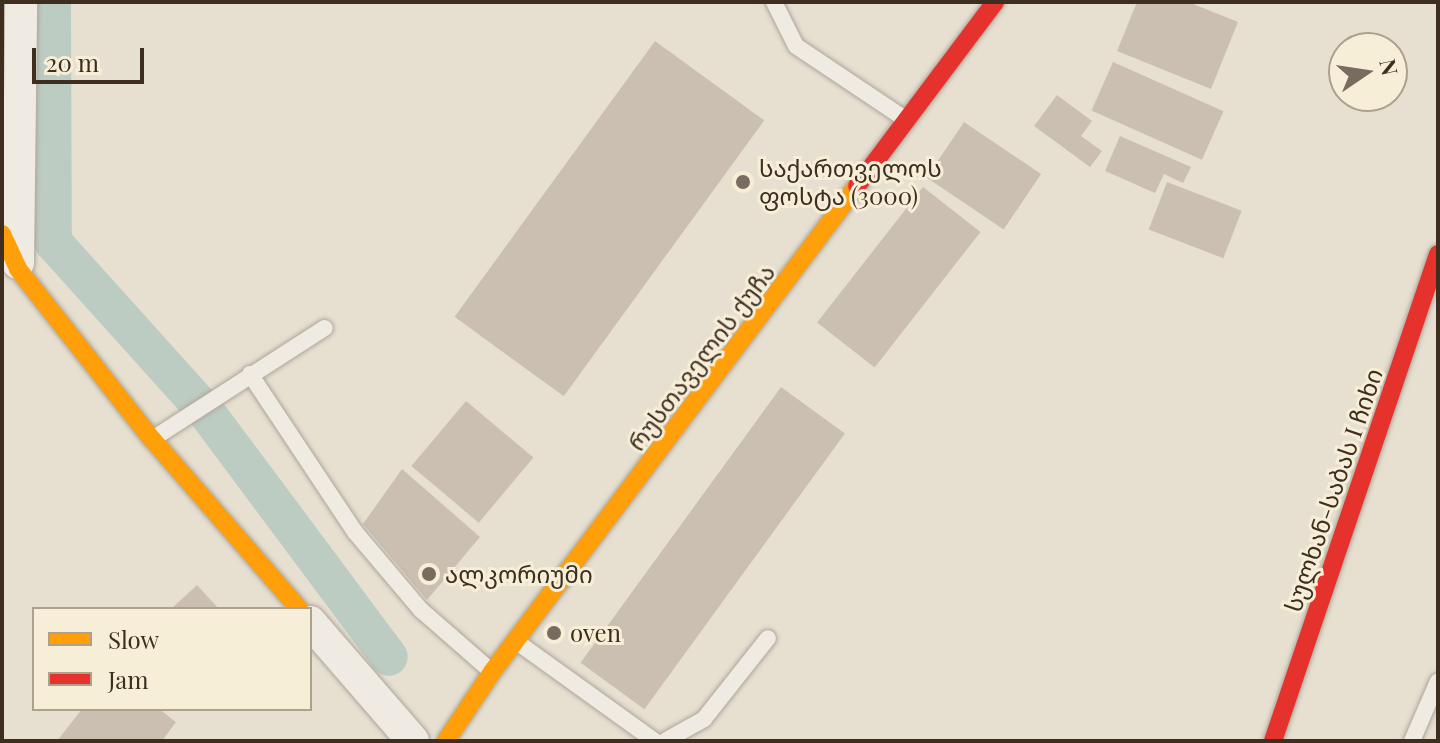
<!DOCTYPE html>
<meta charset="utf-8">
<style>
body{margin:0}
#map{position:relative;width:1440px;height:743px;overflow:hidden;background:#e7e0d1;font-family:"Playfair Display","Noto Sans Georgian",serif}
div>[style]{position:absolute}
.canal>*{height:38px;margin:-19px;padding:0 19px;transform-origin:19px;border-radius:19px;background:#bcccc2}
.building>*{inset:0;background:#cbbfb2;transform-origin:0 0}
.roads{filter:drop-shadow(0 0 2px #ada599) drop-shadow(0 0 2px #ada599)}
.lane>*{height:16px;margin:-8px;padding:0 8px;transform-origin:8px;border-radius:8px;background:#efebe3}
.street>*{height:32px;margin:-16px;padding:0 16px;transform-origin:16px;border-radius:16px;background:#efebe3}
.slow>*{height:18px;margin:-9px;padding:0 9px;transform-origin:9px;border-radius:9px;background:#ff9f0a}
.jam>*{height:18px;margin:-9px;padding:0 9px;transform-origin:9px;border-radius:9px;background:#e5322d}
.dots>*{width:22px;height:22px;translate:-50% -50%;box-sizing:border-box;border:4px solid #f7eed8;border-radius:50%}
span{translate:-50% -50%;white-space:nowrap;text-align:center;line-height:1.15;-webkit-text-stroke:6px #f7eed8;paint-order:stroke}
.poi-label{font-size:24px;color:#3d2e20}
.left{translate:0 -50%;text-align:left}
.street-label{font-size:24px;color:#3d2e20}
.frame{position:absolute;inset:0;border:4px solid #3d2e20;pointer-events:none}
.legend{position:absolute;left:32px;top:607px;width:280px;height:104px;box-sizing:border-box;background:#f7eed8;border:2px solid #ada18e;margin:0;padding:10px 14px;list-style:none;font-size:24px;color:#3d2e20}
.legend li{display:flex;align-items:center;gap:16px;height:40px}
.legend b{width:40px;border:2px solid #ada18e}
.north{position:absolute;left:1328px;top:32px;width:80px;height:80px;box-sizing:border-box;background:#f7eed8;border:2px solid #ada18e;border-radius:50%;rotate:77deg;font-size:22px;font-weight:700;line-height:32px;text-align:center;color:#3d2e20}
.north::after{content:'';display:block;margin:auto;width:28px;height:36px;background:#786c5e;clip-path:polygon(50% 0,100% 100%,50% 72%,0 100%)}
.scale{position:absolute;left:32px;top:48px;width:112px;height:36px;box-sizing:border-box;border:4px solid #3d2e20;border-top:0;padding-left:10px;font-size:24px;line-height:28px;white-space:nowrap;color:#3d2e20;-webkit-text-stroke:6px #f7eed8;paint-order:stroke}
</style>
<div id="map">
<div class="canal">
<i style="left:52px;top:2px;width:240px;rotate:89.8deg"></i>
<i style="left:53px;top:242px;width:230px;rotate:48deg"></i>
<i style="left:207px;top:413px;width:304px;rotate:53.3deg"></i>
</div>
<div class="building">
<i style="clip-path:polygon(1137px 2px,1188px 2px,1238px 22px,1211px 89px,1117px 51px)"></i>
<i style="left:655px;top:41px;width:135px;height:341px;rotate:36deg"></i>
<i style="left:1113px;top:62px;width:121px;height:53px;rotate:24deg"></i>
<i style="clip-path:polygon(1057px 95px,1092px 121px,1081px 136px,1102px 151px,1090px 167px,1034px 126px)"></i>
<i style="left:964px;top:122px;width:93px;height:67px;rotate:34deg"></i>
<i style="clip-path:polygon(1120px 136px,1191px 167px,1183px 183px,1164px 174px,1155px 193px,1105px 171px)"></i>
<i style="left:1167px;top:182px;width:80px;height:51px;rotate:21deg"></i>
<i style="left:923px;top:187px;width:73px;height:172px;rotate:38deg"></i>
<i style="left:781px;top:387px;width:79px;height:341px;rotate:36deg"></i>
<i style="left:466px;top:401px;width:88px;height:85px;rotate:40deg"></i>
<i style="clip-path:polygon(402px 469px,480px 537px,427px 600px,363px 524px)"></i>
<i style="clip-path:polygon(197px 585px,219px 609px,171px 609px)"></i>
<i style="clip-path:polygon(82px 709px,159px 709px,176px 722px,162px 741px,57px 741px)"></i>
</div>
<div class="roads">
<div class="lane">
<i style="left:774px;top:2px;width:49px;rotate:63.4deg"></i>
<i style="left:796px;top:46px;width:131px;rotate:33.8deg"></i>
<i style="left:250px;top:374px;width:190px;rotate:56.4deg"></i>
<i style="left:355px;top:532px;width:102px;rotate:49.8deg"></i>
<i style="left:421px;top:610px;width:93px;rotate:41.1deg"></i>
<i style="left:154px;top:438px;width:203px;rotate:-32.8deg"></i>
<i style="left:517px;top:642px;width:170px;rotate:35.7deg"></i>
<i style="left:665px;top:741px;width:45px;rotate:-29.4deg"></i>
<i style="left:704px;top:719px;width:103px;rotate:-51.7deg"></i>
<i style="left:1412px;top:741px;width:65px;rotate:-66.6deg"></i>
</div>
<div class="street">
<i style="left:18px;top:263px;width:261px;rotate:-89.3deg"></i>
<i style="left:310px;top:622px;width:157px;rotate:49.1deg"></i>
</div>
<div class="slow">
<i style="left:2px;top:234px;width:38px;rotate:65deg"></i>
<i style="left:18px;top:269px;width:216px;rotate:51.8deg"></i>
<i style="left:152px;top:439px;width:225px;rotate:49.1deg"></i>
<i style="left:446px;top:741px;width:83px;rotate:-56.3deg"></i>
<i style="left:492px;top:672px;width:608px;rotate:-53.09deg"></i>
</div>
<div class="jam">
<i style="left:857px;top:186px;width:230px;rotate:-53.1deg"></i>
<i style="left:1273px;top:741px;width:514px;rotate:-71.28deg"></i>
</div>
</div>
<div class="dots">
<i style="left:743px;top:182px;background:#786c5e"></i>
<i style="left:429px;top:574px;background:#786c5e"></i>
<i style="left:554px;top:633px;background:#786c5e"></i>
</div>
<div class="poi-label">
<span class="left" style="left:759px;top:182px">საქართველოს<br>ფოსტა (3000)</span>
<span class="left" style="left:445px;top:574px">ალკორიუმი</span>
<span class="left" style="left:570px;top:633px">oven</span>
</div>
<div class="street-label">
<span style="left:701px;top:357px;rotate:-53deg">რუსთაველის ქუჩა</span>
<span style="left:1333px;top:490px;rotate:-71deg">სულხან-საბას I ჩიხი</span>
</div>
<div class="frame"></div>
<ul class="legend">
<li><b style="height:10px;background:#ff9f0a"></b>Slow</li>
<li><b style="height:10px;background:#e5322d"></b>Jam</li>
</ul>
<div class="north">N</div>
<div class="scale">20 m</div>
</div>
